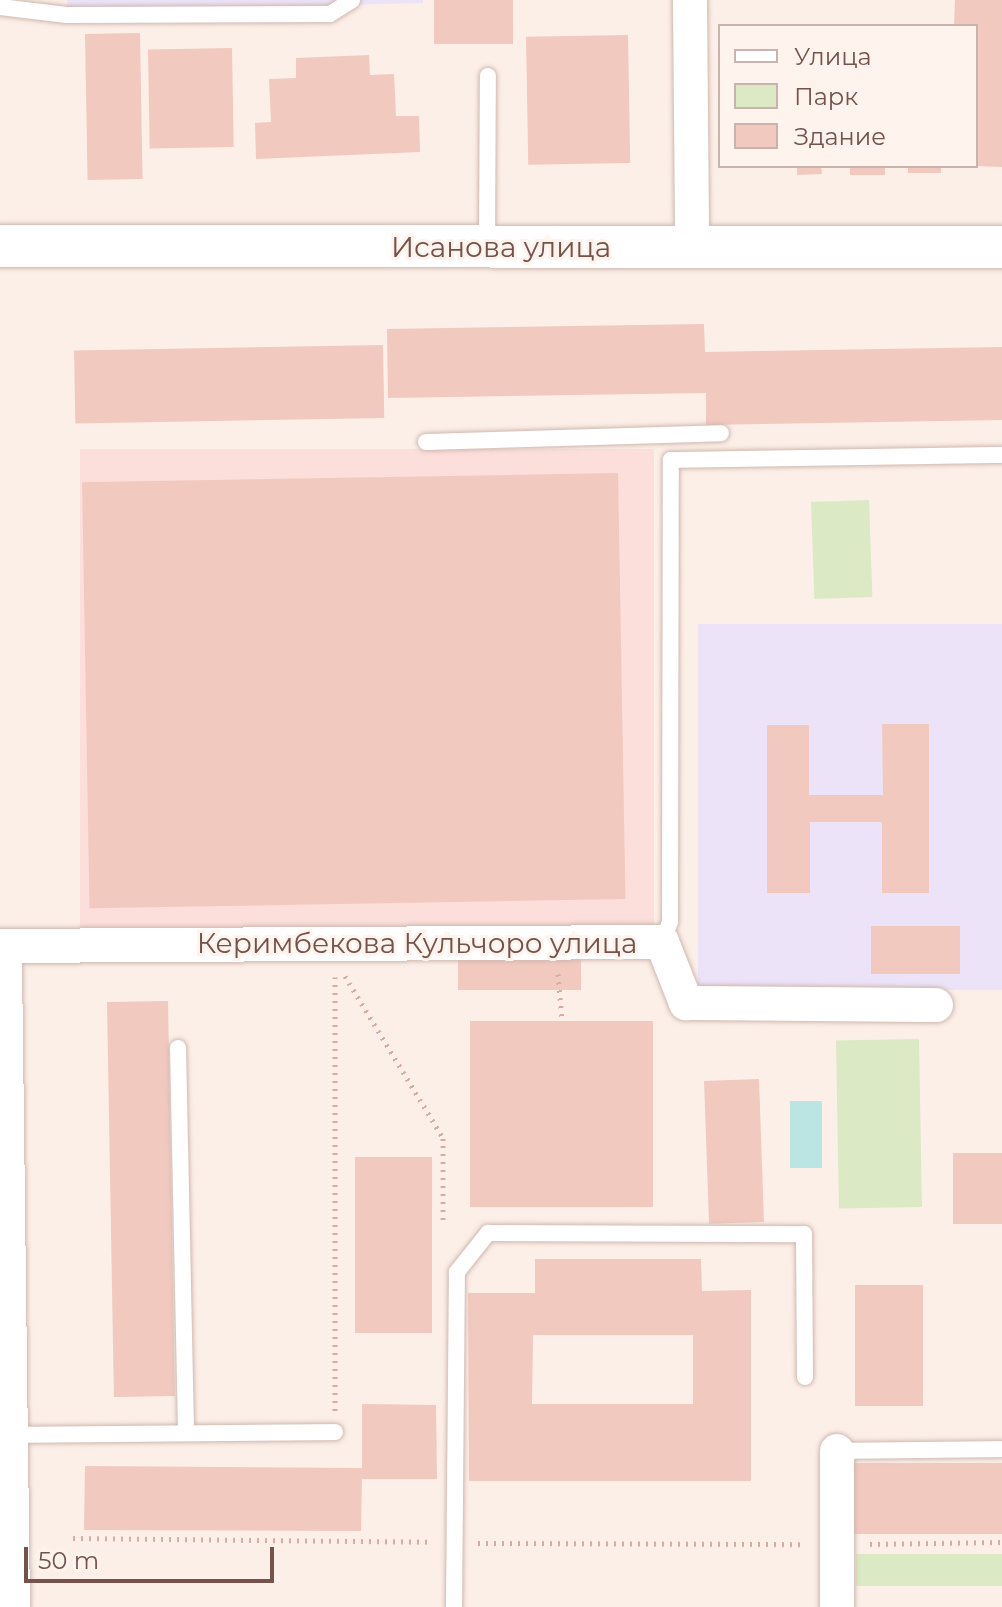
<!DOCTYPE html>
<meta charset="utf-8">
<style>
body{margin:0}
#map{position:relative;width:1002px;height:1607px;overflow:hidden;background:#fcefe7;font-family:Montserrat,sans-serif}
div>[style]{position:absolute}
.commercial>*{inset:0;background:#fcdedb;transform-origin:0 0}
.education>*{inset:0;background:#ece3f8;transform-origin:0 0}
.green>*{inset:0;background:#dbe9c5;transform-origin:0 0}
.water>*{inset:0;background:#bbe5e3;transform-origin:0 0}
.building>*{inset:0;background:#f1c9bf;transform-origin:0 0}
.path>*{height:5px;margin-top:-2.5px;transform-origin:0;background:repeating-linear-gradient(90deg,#d6aca2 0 2px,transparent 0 8px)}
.roads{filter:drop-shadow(0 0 2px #cfb8b0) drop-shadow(0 0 2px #cfb8b0)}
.service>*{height:16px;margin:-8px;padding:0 8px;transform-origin:8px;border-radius:8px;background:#fff}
.minor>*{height:34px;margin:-17px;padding:0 17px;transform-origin:17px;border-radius:17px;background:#fff}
.tertiary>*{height:42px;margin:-21px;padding:0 21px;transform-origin:21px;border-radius:21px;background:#fff}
.secondary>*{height:44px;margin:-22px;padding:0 22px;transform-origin:22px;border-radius:22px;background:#fff}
span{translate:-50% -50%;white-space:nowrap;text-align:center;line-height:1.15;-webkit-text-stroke:6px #fff4ed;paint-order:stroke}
.street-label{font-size:28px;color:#75524c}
.legend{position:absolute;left:718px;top:24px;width:260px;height:144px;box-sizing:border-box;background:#fff4ed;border:2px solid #c8b3ad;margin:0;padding:10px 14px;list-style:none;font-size:24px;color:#75524c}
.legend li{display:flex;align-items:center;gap:16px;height:40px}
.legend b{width:40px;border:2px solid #c8b3ad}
.scale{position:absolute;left:24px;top:1547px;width:250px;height:36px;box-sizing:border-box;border:4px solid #75524c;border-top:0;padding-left:10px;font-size:24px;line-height:28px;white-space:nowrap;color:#75524c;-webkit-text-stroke:6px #fff4ed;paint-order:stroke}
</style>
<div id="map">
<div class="commercial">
<i style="left:654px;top:449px;width:482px;height:574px;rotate:90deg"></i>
</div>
<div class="education">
<i style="clip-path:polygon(67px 0,423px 0,423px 3px,67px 12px)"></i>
<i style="left:698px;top:624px;width:304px;height:366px"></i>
</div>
<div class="green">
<i style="left:869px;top:500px;width:97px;height:58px;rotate:88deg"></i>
<i style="left:919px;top:1039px;width:168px;height:83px;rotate:89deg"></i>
<i style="left:1002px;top:1554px;width:32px;height:146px;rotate:90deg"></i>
</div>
<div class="water">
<i style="left:790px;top:1101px;width:32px;height:67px"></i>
</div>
<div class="building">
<i style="left:434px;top:0;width:79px;height:44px"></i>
<i style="clip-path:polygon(955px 0,1002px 0,1002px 167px,976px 166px,976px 26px,954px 26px)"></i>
<i style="left:140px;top:33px;width:146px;height:55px;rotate:89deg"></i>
<i style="left:628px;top:35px;width:128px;height:102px;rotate:89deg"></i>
<i style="left:232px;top:48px;width:99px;height:84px;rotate:89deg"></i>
<i style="clip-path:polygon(369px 55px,370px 75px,394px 74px,396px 116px,419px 116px,420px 152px,256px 159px,255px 123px,271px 122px,269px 79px,296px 78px,296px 58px)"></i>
<i style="clip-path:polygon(797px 166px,821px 166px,822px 174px,797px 175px)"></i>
<i style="left:850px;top:166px;width:35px;height:9px"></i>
<i style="left:908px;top:166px;width:33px;height:7px"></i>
<i style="clip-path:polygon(704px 324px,705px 352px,1002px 347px,1002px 420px,706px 425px,706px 393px,388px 398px,387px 329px)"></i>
<i style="left:383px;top:345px;width:73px;height:309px;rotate:89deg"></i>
<i style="left:618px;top:473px;width:426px;height:536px;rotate:89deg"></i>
<i style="clip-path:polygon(882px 724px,929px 724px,929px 893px,882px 893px,882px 822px,810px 822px,810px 893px,767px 893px,767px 725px,809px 725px,809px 795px,883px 795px)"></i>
<i style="left:871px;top:926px;width:89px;height:48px"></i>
<i style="left:581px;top:953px;width:37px;height:123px;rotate:90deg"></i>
<i style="left:168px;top:1001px;width:395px;height:61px;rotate:89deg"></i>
<i style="left:653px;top:1021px;width:186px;height:183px;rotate:90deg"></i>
<i style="left:759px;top:1079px;width:143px;height:55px;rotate:88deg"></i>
<i style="left:1002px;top:1153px;width:71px;height:49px;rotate:90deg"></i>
<i style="left:355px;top:1157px;width:77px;height:176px"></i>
<i style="clip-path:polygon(evenodd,535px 1259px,701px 1259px,702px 1291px,751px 1290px,751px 1481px,469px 1481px,468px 1293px,535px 1293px,535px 1259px,533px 1335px,693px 1335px,693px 1404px,532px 1404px,533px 1335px)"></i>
<i style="left:923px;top:1285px;width:121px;height:68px;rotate:90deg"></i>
<i style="clip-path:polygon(362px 1404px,436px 1405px,437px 1479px,362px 1479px,361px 1531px,84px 1530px,85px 1466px,362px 1468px)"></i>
<i style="left:1002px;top:1463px;width:71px;height:157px;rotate:90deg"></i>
</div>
<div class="path">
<i style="left:558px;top:974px;width:47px;rotate:85.1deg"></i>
<i style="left:345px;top:976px;width:189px;rotate:58.8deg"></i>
<i style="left:443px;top:1138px;width:82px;rotate:90deg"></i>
<i style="left:335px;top:977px;width:434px;rotate:90deg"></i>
<i style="left:73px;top:1538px;width:359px;rotate:0.6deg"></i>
<i style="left:478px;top:1543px;width:326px;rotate:0.2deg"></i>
<i style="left:870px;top:1544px;width:132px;rotate:-0.9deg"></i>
</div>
<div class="roads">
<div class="service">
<i style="left:0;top:7px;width:67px;rotate:6.8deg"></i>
<i style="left:67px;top:15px;width:263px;rotate:-0.2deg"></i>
<i style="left:330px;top:14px;width:26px;rotate:-32deg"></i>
<i style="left:487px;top:246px;width:170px;rotate:-89.7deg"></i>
<i style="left:426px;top:442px;width:295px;rotate:-1.7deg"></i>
<i style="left:662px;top:942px;width:22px;rotate:-68deg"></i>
<i style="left:670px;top:922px;width:462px;rotate:-89.9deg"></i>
<i style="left:671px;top:460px;width:331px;rotate:-0.9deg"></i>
<i style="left:178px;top:1048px;width:385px;rotate:88.8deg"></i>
<i style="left:8px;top:1435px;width:327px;rotate:-0.5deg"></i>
<i style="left:837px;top:1451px;width:165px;rotate:-0.7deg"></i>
<i style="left:454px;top:1607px;width:335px;rotate:-89.5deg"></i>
<i style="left:457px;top:1272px;width:50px;rotate:-51.5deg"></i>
<i style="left:488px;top:1233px;width:316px;rotate:0.2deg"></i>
<i style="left:804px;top:1234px;width:143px;rotate:89.6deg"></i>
</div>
<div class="minor">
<i style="left:690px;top:0;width:247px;rotate:89.5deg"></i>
<i style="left:0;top:946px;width:662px;rotate:-0.35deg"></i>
<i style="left:662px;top:942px;width:66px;rotate:68.5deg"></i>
<i style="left:686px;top:1003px;width:250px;rotate:0.5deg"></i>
<i style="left:837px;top:1607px;width:156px;rotate:-90deg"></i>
</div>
<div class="tertiary">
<i style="left:0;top:246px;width:1002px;rotate:0.06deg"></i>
</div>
<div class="secondary">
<i style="left:0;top:962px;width:645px;rotate:89.29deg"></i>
</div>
</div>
<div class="street-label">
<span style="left:501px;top:247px">Исанова улица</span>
<span style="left:417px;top:943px">Керимбекова Кульчоро улица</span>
</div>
<ul class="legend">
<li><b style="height:10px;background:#fff"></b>Улица</li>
<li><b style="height:22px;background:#dbe9c5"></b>Парк</li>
<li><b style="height:22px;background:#f1c9bf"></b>Здание</li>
</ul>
<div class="scale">50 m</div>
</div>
